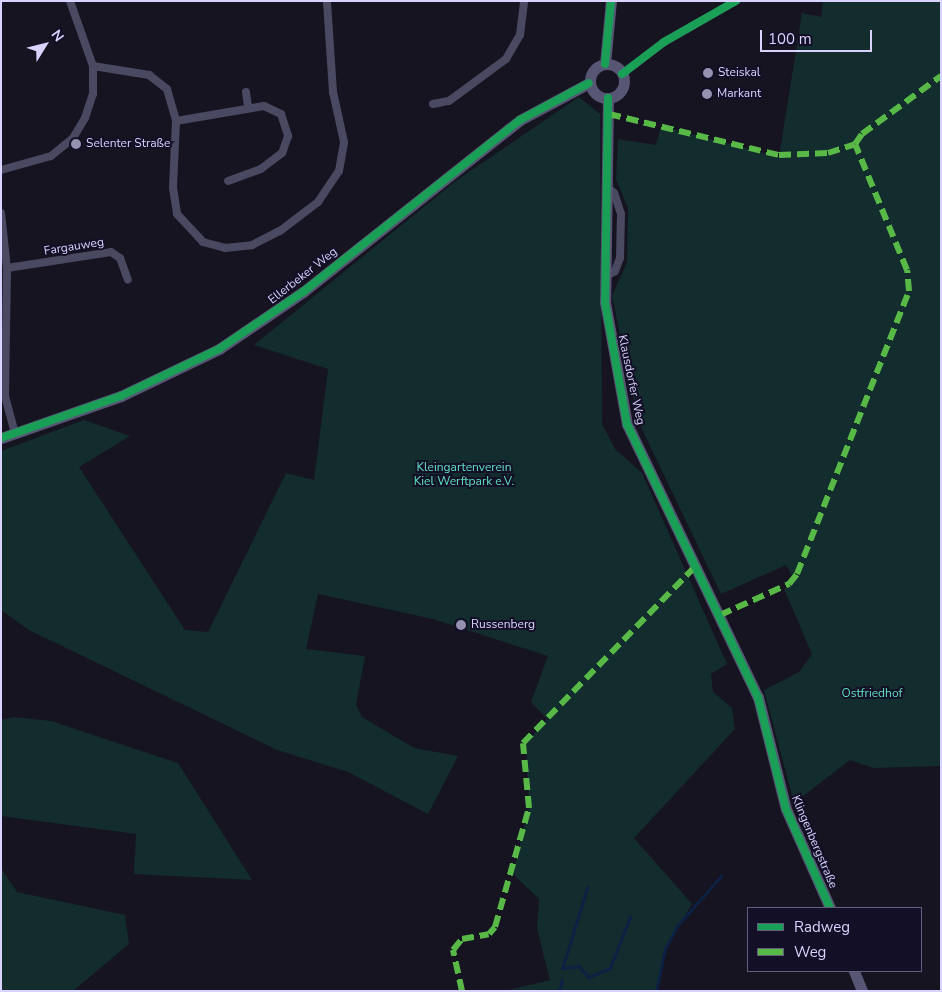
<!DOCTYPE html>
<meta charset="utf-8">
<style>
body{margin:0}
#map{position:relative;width:942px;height:992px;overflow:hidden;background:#161421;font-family:"Nunito Sans",sans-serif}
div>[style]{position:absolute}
.green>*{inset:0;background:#132c2d}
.stream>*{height:2.5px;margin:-1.25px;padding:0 1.25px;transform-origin:1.25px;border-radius:1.25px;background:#0d2144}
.street>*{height:8px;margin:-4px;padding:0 4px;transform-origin:4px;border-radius:4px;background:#4a4962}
.secondary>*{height:11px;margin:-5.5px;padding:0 5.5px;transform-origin:5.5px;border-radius:5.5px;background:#575674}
.secondary>.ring{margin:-5.5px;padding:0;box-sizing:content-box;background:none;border:11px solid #575674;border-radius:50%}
.quiet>*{height:6px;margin-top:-3px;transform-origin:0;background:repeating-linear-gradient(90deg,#58b947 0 12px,transparent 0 18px)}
.cycleway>*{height:8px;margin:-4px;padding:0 4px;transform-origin:4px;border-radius:4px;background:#1a9f57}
.dots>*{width:14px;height:14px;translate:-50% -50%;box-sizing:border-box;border:2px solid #130f26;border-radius:50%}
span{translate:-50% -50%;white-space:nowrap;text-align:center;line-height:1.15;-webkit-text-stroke:4px #130f26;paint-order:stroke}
.poi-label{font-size:12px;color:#d9d4ff}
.left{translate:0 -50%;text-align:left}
.street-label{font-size:12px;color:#d9d4ff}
.park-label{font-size:12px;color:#5fe0c0}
.frame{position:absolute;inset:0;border:2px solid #d9d4ff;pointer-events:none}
.legend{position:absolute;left:747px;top:907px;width:175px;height:65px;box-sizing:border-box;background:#130f26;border:1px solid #625e7d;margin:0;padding:6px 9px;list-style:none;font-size:15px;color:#d9d4ff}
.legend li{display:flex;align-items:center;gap:10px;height:25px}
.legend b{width:25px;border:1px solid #625e7d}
.north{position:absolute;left:20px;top:20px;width:50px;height:50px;-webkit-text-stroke:4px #130f26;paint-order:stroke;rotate:54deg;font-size:14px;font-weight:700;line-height:20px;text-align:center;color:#d9d4ff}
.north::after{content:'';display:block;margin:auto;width:18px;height:22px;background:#d9d4ff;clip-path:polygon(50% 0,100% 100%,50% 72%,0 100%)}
.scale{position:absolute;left:760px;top:30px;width:112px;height:22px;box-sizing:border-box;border:2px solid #d9d4ff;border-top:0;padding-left:6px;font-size:15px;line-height:18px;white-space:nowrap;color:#d9d4ff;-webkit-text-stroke:4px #130f26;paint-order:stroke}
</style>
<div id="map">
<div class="green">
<i style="clip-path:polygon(823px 1px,941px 1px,941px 766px,873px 768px,850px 760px,794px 803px,764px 690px,799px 672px,812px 654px,784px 589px,795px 580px,786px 565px,721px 594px,639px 423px,612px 296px,627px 262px,628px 208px,616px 179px,618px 139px,656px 145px,661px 126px,779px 157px,802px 13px,821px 17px)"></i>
<i style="clip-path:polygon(579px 97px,600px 114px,602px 424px,615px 449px,642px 473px,727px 664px,711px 674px,713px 692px,732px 708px,735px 729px,634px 838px,692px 904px,665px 949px,656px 991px,505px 991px,550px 980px,537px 929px,539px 899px,513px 874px,529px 806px,526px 742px,547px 719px,531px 702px,548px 656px,433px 619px,318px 594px,306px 649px,365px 656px,356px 705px,362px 717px,414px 748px,458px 756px,428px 814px,348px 772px,277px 750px,29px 630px,1px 610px,1px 451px,84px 420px,130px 436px,79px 467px,185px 630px,208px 632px,286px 473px,314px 480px,328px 369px,254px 345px,457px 180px)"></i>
<i style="clip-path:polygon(14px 717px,51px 721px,178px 763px,252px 880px,134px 874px,136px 834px,1px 816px,1px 720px)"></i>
<i style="clip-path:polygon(1px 868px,17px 892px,125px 915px,129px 944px,73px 991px,1px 991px)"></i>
</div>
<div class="stream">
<i style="left:588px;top:887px;width:85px;rotate:107.2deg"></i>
<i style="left:563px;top:968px;width:16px;rotate:-7deg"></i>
<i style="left:579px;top:966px;width:15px;rotate:48deg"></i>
<i style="left:589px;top:977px;width:23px;rotate:-23deg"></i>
<i style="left:610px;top:968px;width:55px;rotate:-68.6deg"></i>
<i style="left:559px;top:991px;width:11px;rotate:-75deg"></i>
<i style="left:656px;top:991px;width:43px;rotate:-77.9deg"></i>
<i style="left:665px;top:949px;width:26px;rotate:-62deg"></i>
<i style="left:677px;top:926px;width:67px;rotate:-48.7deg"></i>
</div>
<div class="street">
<i style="left:93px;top:66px;width:57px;rotate:9.1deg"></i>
<i style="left:149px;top:75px;width:23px;rotate:38deg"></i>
<i style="left:167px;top:89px;width:33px;rotate:74deg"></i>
<i style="left:176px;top:121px;width:67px;rotate:92.6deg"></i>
<i style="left:173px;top:188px;width:26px;rotate:81deg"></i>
<i style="left:177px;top:214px;width:38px;rotate:47deg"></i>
<i style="left:203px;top:242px;width:23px;rotate:15deg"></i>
<i style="left:225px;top:248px;width:27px;rotate:-6deg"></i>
<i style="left:252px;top:245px;width:31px;rotate:-27deg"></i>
<i style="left:280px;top:231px;width:48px;rotate:-37.3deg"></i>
<i style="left:318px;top:202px;width:37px;rotate:-56deg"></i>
<i style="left:339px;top:171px;width:29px;rotate:-80deg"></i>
<i style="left:344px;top:142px;width:51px;rotate:-102.4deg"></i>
<i style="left:333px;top:92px;width:91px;rotate:-93.8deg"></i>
<i style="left:622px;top:74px;width:53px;rotate:-37.3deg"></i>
<i style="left:664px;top:42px;width:83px;rotate:-29.7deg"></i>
<i style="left:246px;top:92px;width:15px;rotate:82deg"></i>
<i style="left:433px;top:104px;width:16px;rotate:-11deg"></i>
<i style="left:449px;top:101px;width:71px;rotate:-36.4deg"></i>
<i style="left:506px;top:59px;width:28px;rotate:-60deg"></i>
<i style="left:520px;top:35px;width:34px;rotate:-83deg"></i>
<i style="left:176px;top:121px;width:89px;rotate:-9.7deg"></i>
<i style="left:264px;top:106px;width:19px;rotate:25deg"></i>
<i style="left:281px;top:114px;width:23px;rotate:72deg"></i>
<i style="left:288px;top:136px;width:18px;rotate:109deg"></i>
<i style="left:282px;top:153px;width:26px;rotate:143deg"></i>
<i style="left:261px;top:169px;width:35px;rotate:160deg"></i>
<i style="left:1px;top:170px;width:52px;rotate:-15.6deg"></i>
<i style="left:51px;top:156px;width:28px;rotate:-39deg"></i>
<i style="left:73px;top:138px;width:23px;rotate:-59deg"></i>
<i style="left:85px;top:118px;width:25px;rotate:-72deg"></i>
<i style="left:93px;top:94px;width:28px;rotate:-90deg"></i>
<i style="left:93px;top:66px;width:69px;rotate:-109.5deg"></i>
<i style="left:1px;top:213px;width:55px;rotate:83.8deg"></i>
<i style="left:7px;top:268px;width:128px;rotate:90.9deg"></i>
<i style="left:5px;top:396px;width:39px;rotate:75deg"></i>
<i style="left:7px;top:268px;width:105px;rotate:-8.7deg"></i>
<i style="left:111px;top:252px;width:11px;rotate:34deg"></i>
<i style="left:120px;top:258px;width:23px;rotate:70deg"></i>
<i style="left:606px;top:276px;width:10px;rotate:-29deg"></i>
<i style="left:615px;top:271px;width:14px;rotate:-69deg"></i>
<i style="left:620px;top:258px;width:44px;rotate:-88.7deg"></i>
<i style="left:621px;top:214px;width:22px;rotate:-108deg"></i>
<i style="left:614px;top:193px;width:9px;rotate:-139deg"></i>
</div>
<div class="secondary">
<i class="ring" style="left:590px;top:64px;width:23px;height:23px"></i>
<i style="left:605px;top:64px;width:63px;rotate:-84.6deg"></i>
<i style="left:608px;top:98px;width:204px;rotate:90.8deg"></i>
<i style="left:605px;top:302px;width:124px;rotate:79.8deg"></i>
<i style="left:627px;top:424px;width:303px;rotate:64.4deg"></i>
<i style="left:758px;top:697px;width:115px;rotate:76deg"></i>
<i style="left:786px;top:809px;width:108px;rotate:66deg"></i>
<i style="left:1px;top:438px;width:127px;rotate:-19.3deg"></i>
<i style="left:121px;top:396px;width:109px;rotate:-25.6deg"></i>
<i style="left:219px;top:349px;width:102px;rotate:-34.2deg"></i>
<i style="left:303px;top:292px;width:277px;rotate:-38.4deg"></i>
<i style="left:520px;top:120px;width:78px;rotate:-28.2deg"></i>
<i style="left:854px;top:971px;width:22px;rotate:68deg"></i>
</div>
<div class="quiet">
<i style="left:609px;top:114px;width:175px;rotate:13.6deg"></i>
<i style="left:779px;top:155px;width:49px;rotate:-2.3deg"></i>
<i style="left:828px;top:153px;width:28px;rotate:-18deg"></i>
<i style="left:855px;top:144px;width:12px;rotate:-55deg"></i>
<i style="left:862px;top:134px;width:98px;rotate:-36.3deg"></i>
<i style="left:720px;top:615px;width:76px;rotate:-24.2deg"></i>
<i style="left:789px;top:584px;width:13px;rotate:-51deg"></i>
<i style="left:797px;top:574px;width:304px;rotate:-68.4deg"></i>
<i style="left:909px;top:291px;width:21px;rotate:-95deg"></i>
<i style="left:907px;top:270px;width:136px;rotate:-112.4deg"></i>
<i style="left:462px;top:991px;width:42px;rotate:-102.4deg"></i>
<i style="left:453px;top:950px;width:14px;rotate:-51deg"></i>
<i style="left:462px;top:939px;width:27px;rotate:-10deg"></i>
<i style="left:489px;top:934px;width:9px;rotate:-49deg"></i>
<i style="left:495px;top:927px;width:124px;rotate:-74.1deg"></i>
<i style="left:529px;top:808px;width:65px;rotate:-95.3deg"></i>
<i style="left:523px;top:743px;width:246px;rotate:-45.7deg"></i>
</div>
<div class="cycleway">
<i style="left:605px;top:64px;width:63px;rotate:-84.6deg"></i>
<i style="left:622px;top:74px;width:53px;rotate:-37.3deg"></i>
<i style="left:664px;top:42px;width:83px;rotate:-29.7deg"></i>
<i style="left:608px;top:98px;width:204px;rotate:90.8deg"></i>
<i style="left:605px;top:302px;width:124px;rotate:79.8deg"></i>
<i style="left:627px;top:424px;width:303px;rotate:64.4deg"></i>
<i style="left:758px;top:697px;width:115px;rotate:76deg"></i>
<i style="left:786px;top:809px;width:108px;rotate:66deg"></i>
<i style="left:1px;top:438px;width:127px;rotate:-19.3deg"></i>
<i style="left:121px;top:396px;width:109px;rotate:-25.6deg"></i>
<i style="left:219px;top:349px;width:102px;rotate:-34.2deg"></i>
<i style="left:303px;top:292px;width:277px;rotate:-38.4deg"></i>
<i style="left:520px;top:120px;width:78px;rotate:-28.2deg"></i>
</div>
<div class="dots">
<i style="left:708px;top:73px;background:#9591b1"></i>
<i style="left:707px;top:94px;background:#9591b1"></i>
<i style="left:76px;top:144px;background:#9591b1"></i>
<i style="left:461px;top:625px;background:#9591b1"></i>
</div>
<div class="poi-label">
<span class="left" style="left:718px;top:73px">Steiskal</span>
<span class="left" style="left:717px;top:94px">Markant</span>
<span class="left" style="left:86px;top:144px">Selenter Straße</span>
<span class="left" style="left:471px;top:625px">Russenberg</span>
</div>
<div class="street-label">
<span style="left:74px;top:247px;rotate:-9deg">Fargauweg</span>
<span style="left:303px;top:276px;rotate:-38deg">Ellerbeker Weg</span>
<span style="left:631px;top:380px;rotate:78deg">Klausdorfer Weg</span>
<span style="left:814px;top:842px;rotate:67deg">Klingenbergstraße</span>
</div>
<div class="park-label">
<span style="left:464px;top:475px">Kleingartenverein<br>Kiel Werftpark e.V.</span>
<span style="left:872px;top:694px">Ostfriedhof</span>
</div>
<div class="frame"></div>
<ul class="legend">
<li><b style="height:6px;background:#1a9f57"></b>Radweg</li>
<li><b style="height:6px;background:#58b947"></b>Weg</li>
</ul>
<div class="north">N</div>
<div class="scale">100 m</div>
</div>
